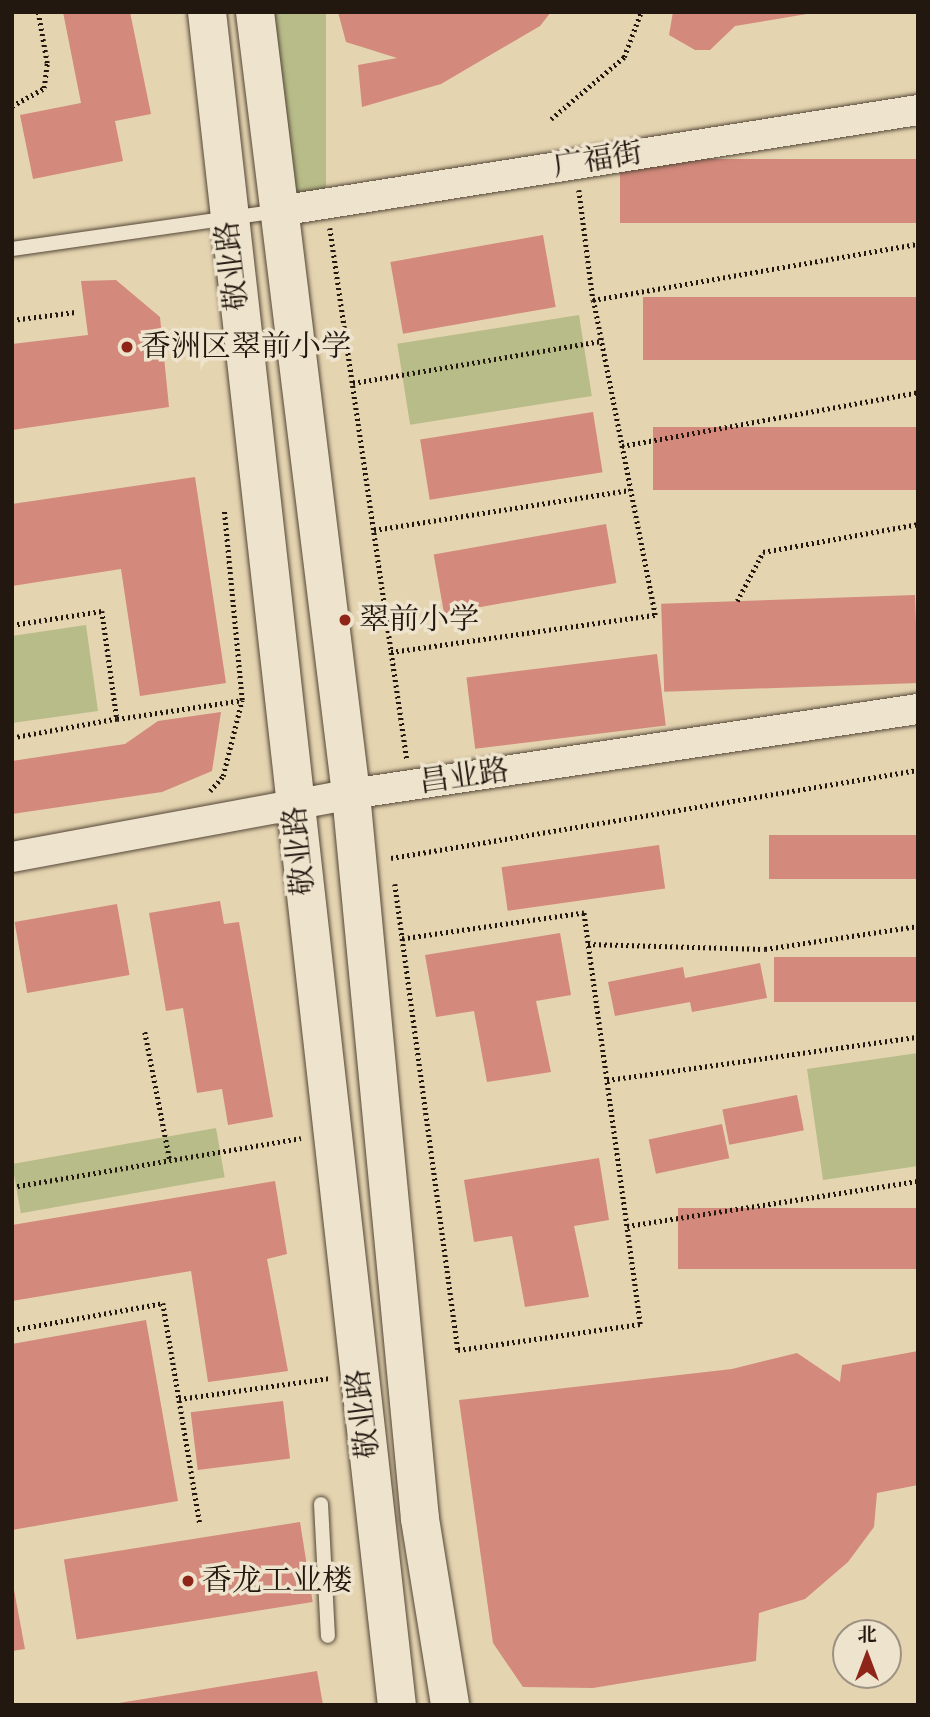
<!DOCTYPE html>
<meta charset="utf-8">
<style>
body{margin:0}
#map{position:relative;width:930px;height:1717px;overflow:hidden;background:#e5d4b0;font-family:Cardo,"Noto Serif SC",serif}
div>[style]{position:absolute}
.green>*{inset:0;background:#b8bc89;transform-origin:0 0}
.building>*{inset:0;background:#d3897b;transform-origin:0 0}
.path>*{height:4.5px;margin-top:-2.25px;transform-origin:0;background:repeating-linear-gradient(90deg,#221810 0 2px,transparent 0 5.5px)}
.roads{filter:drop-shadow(0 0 2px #534738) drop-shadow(0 0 2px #534738)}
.service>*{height:14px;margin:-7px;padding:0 7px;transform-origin:7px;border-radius:7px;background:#eee3cc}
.minor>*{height:30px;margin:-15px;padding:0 15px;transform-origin:15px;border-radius:15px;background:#eee3cc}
.secondary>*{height:38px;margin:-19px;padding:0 19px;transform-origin:19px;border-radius:19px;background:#eee3cc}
.dots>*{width:19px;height:19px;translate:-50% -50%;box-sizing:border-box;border:4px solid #eee3cc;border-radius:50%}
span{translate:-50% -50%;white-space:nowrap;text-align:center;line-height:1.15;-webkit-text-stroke:7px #eee3cc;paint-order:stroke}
.street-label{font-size:30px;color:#221810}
.poi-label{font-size:30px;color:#221810}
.left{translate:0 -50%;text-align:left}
.frame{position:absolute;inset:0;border:14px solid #221810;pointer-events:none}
.north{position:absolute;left:832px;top:1619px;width:70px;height:70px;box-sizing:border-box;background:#eee3cc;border:2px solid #9c9281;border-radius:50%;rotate:0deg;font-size:19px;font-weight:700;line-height:28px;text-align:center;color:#221810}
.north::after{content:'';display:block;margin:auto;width:24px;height:32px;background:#8f2418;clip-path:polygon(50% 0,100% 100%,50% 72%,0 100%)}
</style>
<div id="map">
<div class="green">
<i style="left:266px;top:12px;width:60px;height:185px"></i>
<i style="left:579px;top:315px;width:82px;height:184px;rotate:81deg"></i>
<i style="clip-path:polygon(86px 625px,98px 711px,12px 723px,12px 636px)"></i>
<i style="clip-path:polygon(918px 1053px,918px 1166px,823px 1180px,807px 1069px)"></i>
<i style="left:216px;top:1128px;width:50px;height:207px;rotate:80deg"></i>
</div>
<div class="building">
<i style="clip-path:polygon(63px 12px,130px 12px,151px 114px,115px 121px,123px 161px,33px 179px,20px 115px,81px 103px)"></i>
<i style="clip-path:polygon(338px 12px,551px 12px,540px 26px,441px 84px,362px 107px,358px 65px,397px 58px,346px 42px)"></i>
<i style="clip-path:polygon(673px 12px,807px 12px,807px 14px,735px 26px,710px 50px,695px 50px,669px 35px)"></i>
<i style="left:918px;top:159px;width:64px;height:298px;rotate:90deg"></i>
<i style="left:543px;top:235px;width:73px;height:155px;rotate:80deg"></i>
<i style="clip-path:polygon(116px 280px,160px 317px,169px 407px,12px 430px,12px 344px,88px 335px,81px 281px)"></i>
<i style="left:918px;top:297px;width:63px;height:275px;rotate:90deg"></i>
<i style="left:593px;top:412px;width:61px;height:175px;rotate:81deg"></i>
<i style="left:918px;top:427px;width:63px;height:265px;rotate:90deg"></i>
<i style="clip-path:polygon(195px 477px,226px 683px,140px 696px,121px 569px,12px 586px,12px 504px)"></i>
<i style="left:606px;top:524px;width:60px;height:175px;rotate:80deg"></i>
<i style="left:915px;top:595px;width:88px;height:254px;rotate:88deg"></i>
<i style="left:657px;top:654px;width:72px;height:192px;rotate:83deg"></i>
<i style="clip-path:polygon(221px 712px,212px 771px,162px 792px,12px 814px,12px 761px,125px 744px,158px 721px)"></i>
<i style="left:918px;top:835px;width:44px;height:149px;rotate:90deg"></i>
<i style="left:659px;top:845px;width:44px;height:159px;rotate:82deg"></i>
<i style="clip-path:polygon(220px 901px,224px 924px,239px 922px,273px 1117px,228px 1125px,222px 1089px,197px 1093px,183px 1008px,166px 1011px,149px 913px)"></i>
<i style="left:117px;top:904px;width:72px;height:104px;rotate:80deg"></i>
<i style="clip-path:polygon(560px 933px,571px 995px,536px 1001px,551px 1072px,487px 1082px,474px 1011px,436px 1017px,425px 955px)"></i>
<i style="left:918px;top:957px;width:45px;height:144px;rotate:90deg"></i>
<i style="clip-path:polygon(760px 963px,767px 998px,692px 1012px,690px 1002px,615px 1016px,608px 982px,683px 967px,685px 978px)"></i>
<i style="left:797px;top:1095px;width:36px;height:76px;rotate:79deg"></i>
<i style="left:722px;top:1124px;width:35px;height:75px;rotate:78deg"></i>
<i style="clip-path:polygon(599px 1158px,609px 1220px,574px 1226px,589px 1297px,525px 1307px,512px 1236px,474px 1242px,464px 1180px)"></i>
<i style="clip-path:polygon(275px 1181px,287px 1254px,267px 1259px,288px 1371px,208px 1382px,191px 1271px,12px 1301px,12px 1225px)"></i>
<i style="left:918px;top:1208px;width:61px;height:240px;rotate:90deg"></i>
<i style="clip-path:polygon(146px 1320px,178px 1501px,12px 1530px,12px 1344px)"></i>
<i style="clip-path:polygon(918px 1351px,918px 1485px,877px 1493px,874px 1527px,848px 1562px,805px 1599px,759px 1613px,756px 1661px,593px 1688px,523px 1687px,493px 1643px,459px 1400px,732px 1369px,797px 1353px,840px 1382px,842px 1365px)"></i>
<i style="left:283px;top:1401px;width:58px;height:93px;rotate:83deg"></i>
<i style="left:300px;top:1522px;width:81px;height:239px;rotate:81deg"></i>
<i style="clip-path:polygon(12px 1579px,25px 1649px,12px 1651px)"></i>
<i style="clip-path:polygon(317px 1671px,323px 1705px,120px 1705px,119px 1703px)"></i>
</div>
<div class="path">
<i style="left:12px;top:106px;width:37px;rotate:-29deg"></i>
<i style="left:44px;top:88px;width:25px;rotate:-83deg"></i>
<i style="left:47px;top:63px;width:52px;rotate:-100deg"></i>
<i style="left:551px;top:119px;width:96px;rotate:-40.3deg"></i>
<i style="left:624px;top:57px;width:48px;rotate:-69.3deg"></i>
<i style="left:579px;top:190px;width:111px;rotate:82.7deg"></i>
<i style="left:330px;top:228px;width:538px;rotate:81.76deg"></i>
<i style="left:12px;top:320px;width:64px;rotate:-7.2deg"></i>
<i style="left:353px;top:383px;width:253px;rotate:-9.6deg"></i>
<i style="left:622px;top:446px;width:301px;rotate:-10.3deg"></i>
<i style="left:374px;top:530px;width:259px;rotate:-8.9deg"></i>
<i style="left:737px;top:601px;width:55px;rotate:-62deg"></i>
<i style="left:763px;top:552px;width:158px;rotate:-10.2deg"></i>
<i style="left:12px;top:625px;width:91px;rotate:-8.8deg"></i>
<i style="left:102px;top:611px;width:109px;rotate:82.1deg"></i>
<i style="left:117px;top:719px;width:107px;rotate:169.7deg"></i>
<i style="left:391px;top:652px;width:267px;rotate:-8deg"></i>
<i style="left:655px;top:615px;width:321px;rotate:-101.1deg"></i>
<i style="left:593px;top:300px;width:330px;rotate:-9.8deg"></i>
<i style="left:117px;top:719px;width:126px;rotate:-8.6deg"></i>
<i style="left:242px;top:700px;width:192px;rotate:-95.4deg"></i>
<i style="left:210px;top:791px;width:20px;rotate:-49deg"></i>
<i style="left:223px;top:776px;width:78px;rotate:-76deg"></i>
<i style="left:391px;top:858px;width:534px;rotate:-9.48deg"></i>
<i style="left:395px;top:884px;width:470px;rotate:82.3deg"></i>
<i style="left:458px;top:1350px;width:184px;rotate:-8.1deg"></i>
<i style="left:640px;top:1324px;width:415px;rotate:-97.8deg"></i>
<i style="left:584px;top:913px;width:184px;rotate:171.9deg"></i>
<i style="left:588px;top:944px;width:177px;rotate:1.6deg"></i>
<i style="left:765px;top:949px;width:155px;rotate:-8.5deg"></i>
<i style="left:145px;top:1032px;width:131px;rotate:79deg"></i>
<i style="left:607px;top:1080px;width:314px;rotate:-7.9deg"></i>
<i style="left:12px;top:1187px;width:293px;rotate:-9.6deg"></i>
<i style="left:627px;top:1226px;width:294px;rotate:-8.8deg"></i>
<i style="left:12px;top:1330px;width:153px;rotate:-10.1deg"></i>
<i style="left:163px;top:1303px;width:223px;rotate:80.5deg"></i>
<i style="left:179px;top:1399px;width:152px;rotate:-7.9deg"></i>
</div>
<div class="roads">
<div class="service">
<i style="left:12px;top:249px;width:269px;rotate:-8.1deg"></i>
<i style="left:321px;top:1504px;width:132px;rotate:87deg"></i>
</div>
<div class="minor">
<i style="left:279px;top:211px;width:647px;rotate:-8.98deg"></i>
<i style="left:12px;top:857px;width:345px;rotate:-10.5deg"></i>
<i style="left:351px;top:794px;width:573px;rotate:-8.53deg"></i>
</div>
<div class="secondary">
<i style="left:207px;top:12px;width:1704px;rotate:83.6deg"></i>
<i style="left:255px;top:12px;width:788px;rotate:83deg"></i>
<i style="left:351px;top:794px;width:728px;rotate:84.56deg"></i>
<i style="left:420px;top:1519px;width:188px;rotate:80.8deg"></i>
</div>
</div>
<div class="dots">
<i style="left:127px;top:347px;background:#8f2418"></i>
<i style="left:345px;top:620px;background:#8f2418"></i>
<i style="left:188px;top:1581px;background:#8f2418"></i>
</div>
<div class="street-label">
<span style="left:598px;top:160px;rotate:-9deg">广福街</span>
<span style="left:233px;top:266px;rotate:-97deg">敬业路</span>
<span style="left:464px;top:777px;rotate:-8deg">昌业路</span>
<span style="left:300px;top:851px;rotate:-96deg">敬业路</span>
<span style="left:364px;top:1414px;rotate:-97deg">敬业路</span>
</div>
<div class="poi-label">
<span class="left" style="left:141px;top:347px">香洲区翠前小学</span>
<span class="left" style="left:359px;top:620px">翠前小学</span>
<span class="left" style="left:202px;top:1581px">香龙工业楼</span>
</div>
<div class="frame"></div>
<div class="north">北</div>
</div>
